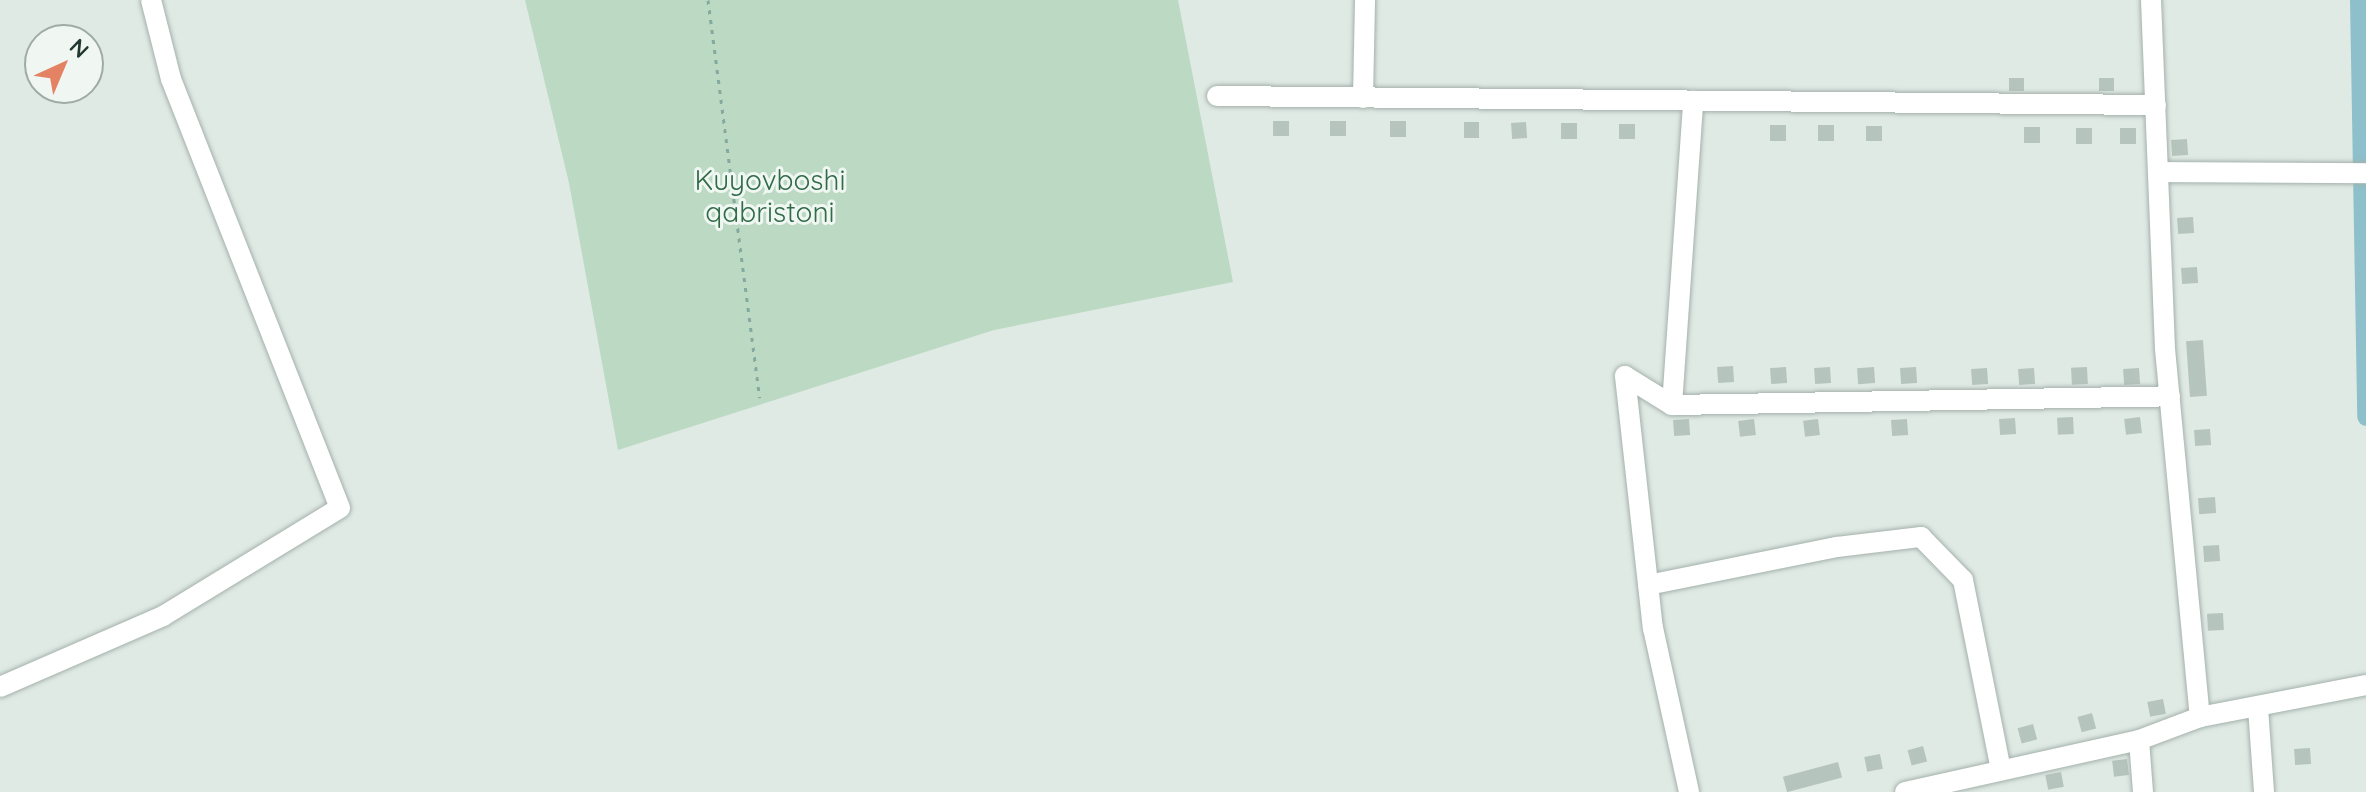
<!DOCTYPE html>
<style>
body{margin:0}
#map{position:relative;width:2366px;height:792px;overflow:hidden;background:#e0eae5;font-family:Quicksand,sans-serif}
div>[style]{position:absolute}
.green>*{inset:0;background:#bbd9c3}
.canal>*{height:18px;margin:-9px;padding:0 9px;transform-origin:9px;border-radius:9px;background:#8dc0ca}
.building>*{inset:0;background:#b6c4be;transform-origin:0 0}
.path>*{height:3px;margin-top:-1.5px;transform-origin:0;background:repeating-linear-gradient(90deg,#84aa9e 0 4px,transparent 0 10px)}
.roads{filter:drop-shadow(0 0 2px #a4b1ac) drop-shadow(0 0 2px #a4b1ac)}
.minor>*{height:20px;margin:-10px;padding:0 10px;transform-origin:10px;border-radius:10px;background:#fff}
span{translate:-50% -50%;white-space:nowrap;text-align:center;line-height:1.15;-webkit-text-stroke:6px #f0f7f3;paint-order:stroke}
.park-label{font-size:28px;color:#316b47}
.north{position:absolute;left:24px;top:24px;width:80px;height:80px;box-sizing:border-box;background:#f0f7f3;border:2px solid #9eaba6;border-radius:50%;rotate:44deg;font-size:22px;font-weight:700;line-height:32px;text-align:center;color:#233832}
.north::after{content:'';display:block;margin:auto;width:28px;height:36px;background:#e48364;clip-path:polygon(50% 0,100% 100%,50% 72%,0 100%)}
</style>
<div id="map">
<div class="green">
<i style="clip-path:polygon(525px 0,1178px 0,1233px 282px,994px 330px,618px 450px,569px 183px)"></i>
</div>
<div class="canal">
<i style="left:2359px;top:0;width:417px;rotate:89deg"></i>
</div>
<div class="building">
<i style="left:2009px;top:78px;width:15px;height:13px"></i>
<i style="left:2099px;top:78px;width:15px;height:13px"></i>
<i style="left:1273px;top:121px;width:16px;height:15px"></i>
<i style="left:1330px;top:121px;width:16px;height:15px"></i>
<i style="left:1390px;top:121px;width:16px;height:16px"></i>
<i style="left:1464px;top:122px;width:15px;height:16px"></i>
<i style="left:1526px;top:122px;width:16px;height:15px;rotate:86deg"></i>
<i style="left:1561px;top:123px;width:16px;height:16px"></i>
<i style="left:1619px;top:124px;width:16px;height:15px"></i>
<i style="left:1770px;top:125px;width:16px;height:16px"></i>
<i style="left:1818px;top:125px;width:16px;height:16px"></i>
<i style="left:1866px;top:126px;width:16px;height:15px"></i>
<i style="left:2024px;top:127px;width:16px;height:16px"></i>
<i style="left:2076px;top:128px;width:16px;height:16px"></i>
<i style="left:2120px;top:128px;width:16px;height:16px"></i>
<i style="left:2187px;top:139px;width:16px;height:16px;rotate:86deg"></i>
<i style="left:2193px;top:217px;width:16px;height:16px;rotate:86deg"></i>
<i style="left:2197px;top:267px;width:16px;height:16px;rotate:86deg"></i>
<i style="left:2203px;top:340px;width:56px;height:17px;rotate:86deg"></i>
<i style="left:1733px;top:366px;width:16px;height:16px;rotate:86deg"></i>
<i style="left:1786px;top:367px;width:16px;height:16px;rotate:86deg"></i>
<i style="left:1830px;top:367px;width:16px;height:16px;rotate:86deg"></i>
<i style="left:1874px;top:367px;width:16px;height:17px;rotate:86deg"></i>
<i style="left:1916px;top:367px;width:16px;height:16px;rotate:86deg"></i>
<i style="left:2087px;top:367px;width:17px;height:16px;rotate:87deg"></i>
<i style="left:1987px;top:368px;width:16px;height:16px;rotate:86deg"></i>
<i style="left:2034px;top:368px;width:16px;height:16px;rotate:86deg"></i>
<i style="left:2139px;top:368px;width:16px;height:16px;rotate:86deg"></i>
<i style="left:2073px;top:417px;width:17px;height:16px;rotate:87deg"></i>
<i style="left:2140px;top:417px;width:16px;height:16px;rotate:83deg"></i>
<i style="left:2015px;top:418px;width:16px;height:16px;rotate:86deg"></i>
<i style="left:1689px;top:419px;width:16px;height:16px;rotate:86deg"></i>
<i style="left:1754px;top:419px;width:16px;height:16px;rotate:83deg"></i>
<i style="left:1818px;top:419px;width:16px;height:15px;rotate:83deg"></i>
<i style="left:1907px;top:419px;width:16px;height:16px;rotate:86deg"></i>
<i style="left:2210px;top:429px;width:16px;height:16px;rotate:86deg"></i>
<i style="left:2215px;top:497px;width:16px;height:17px;rotate:86deg"></i>
<i style="left:2219px;top:545px;width:16px;height:16px;rotate:86deg"></i>
<i style="left:2223px;top:613px;width:17px;height:16px;rotate:87deg"></i>
<i style="left:2163px;top:699px;width:15px;height:16px;rotate:79deg"></i>
<i style="left:2092px;top:713px;width:16px;height:15px;rotate:75deg"></i>
<i style="left:2033px;top:724px;width:16px;height:16px;rotate:75deg"></i>
<i style="left:1923px;top:746px;width:16px;height:16px;rotate:75deg"></i>
<i style="left:2310px;top:748px;width:16px;height:16px;rotate:86deg"></i>
<i style="left:1880px;top:754px;width:15px;height:16px;rotate:79deg"></i>
<i style="left:2127px;top:759px;width:16px;height:15px;rotate:83deg"></i>
<i style="left:1838px;top:762px;width:16px;height:57px;rotate:75deg"></i>
<i style="left:2061px;top:772px;width:15px;height:16px;rotate:79deg"></i>
</div>
<div class="path">
<i style="left:708px;top:0;width:401px;rotate:82.6deg"></i>
</div>
<div class="roads">
<div class="minor">
<i style="left:2151px;top:0;width:349px;rotate:87.7deg"></i>
<i style="left:2165px;top:349px;width:370px;rotate:84.6deg"></i>
<i style="left:1217px;top:96px;width:939px;rotate:0.55deg"></i>
<i style="left:1363px;top:98px;width:98px;rotate:-88.8deg"></i>
<i style="left:2158px;top:172px;width:208px;rotate:0.3deg"></i>
<i style="left:1625px;top:376px;width:55px;rotate:31.7deg"></i>
<i style="left:1672px;top:405px;width:498px;rotate:-1deg"></i>
<i style="left:1625px;top:376px;width:254px;rotate:83.7deg"></i>
<i style="left:1653px;top:628px;width:168px;rotate:77.6deg"></i>
<i style="left:1672px;top:405px;width:305px;rotate:-86deg"></i>
<i style="left:1648px;top:585px;width:193px;rotate:-11.4deg"></i>
<i style="left:1837px;top:547px;width:85px;rotate:-6.8deg"></i>
<i style="left:1921px;top:537px;width:60px;rotate:45.7deg"></i>
<i style="left:1963px;top:580px;width:194px;rotate:78.7deg"></i>
<i style="left:0;top:687px;width:178px;rotate:-23.5deg"></i>
<i style="left:163px;top:616px;width:207px;rotate:-31.4deg"></i>
<i style="left:340px;top:508px;width:461px;rotate:-111.5deg"></i>
<i style="left:171px;top:79px;width:81px;rotate:-104.2deg"></i>
<i style="left:2258px;top:708px;width:84px;rotate:85.9deg"></i>
<i style="left:2139px;top:740px;width:52px;rotate:85.6deg"></i>
<i style="left:1905px;top:792px;width:240px;rotate:-12.5deg"></i>
<i style="left:2139px;top:740px;width:65px;rotate:-20.7deg"></i>
<i style="left:2200px;top:717px;width:169px;rotate:-10.9deg"></i>
</div>
</div>
<div class="park-label">
<span style="left:770px;top:196px">Kuyovboshi<br>qabristoni</span>
</div>
<div class="north">N</div>
</div>
